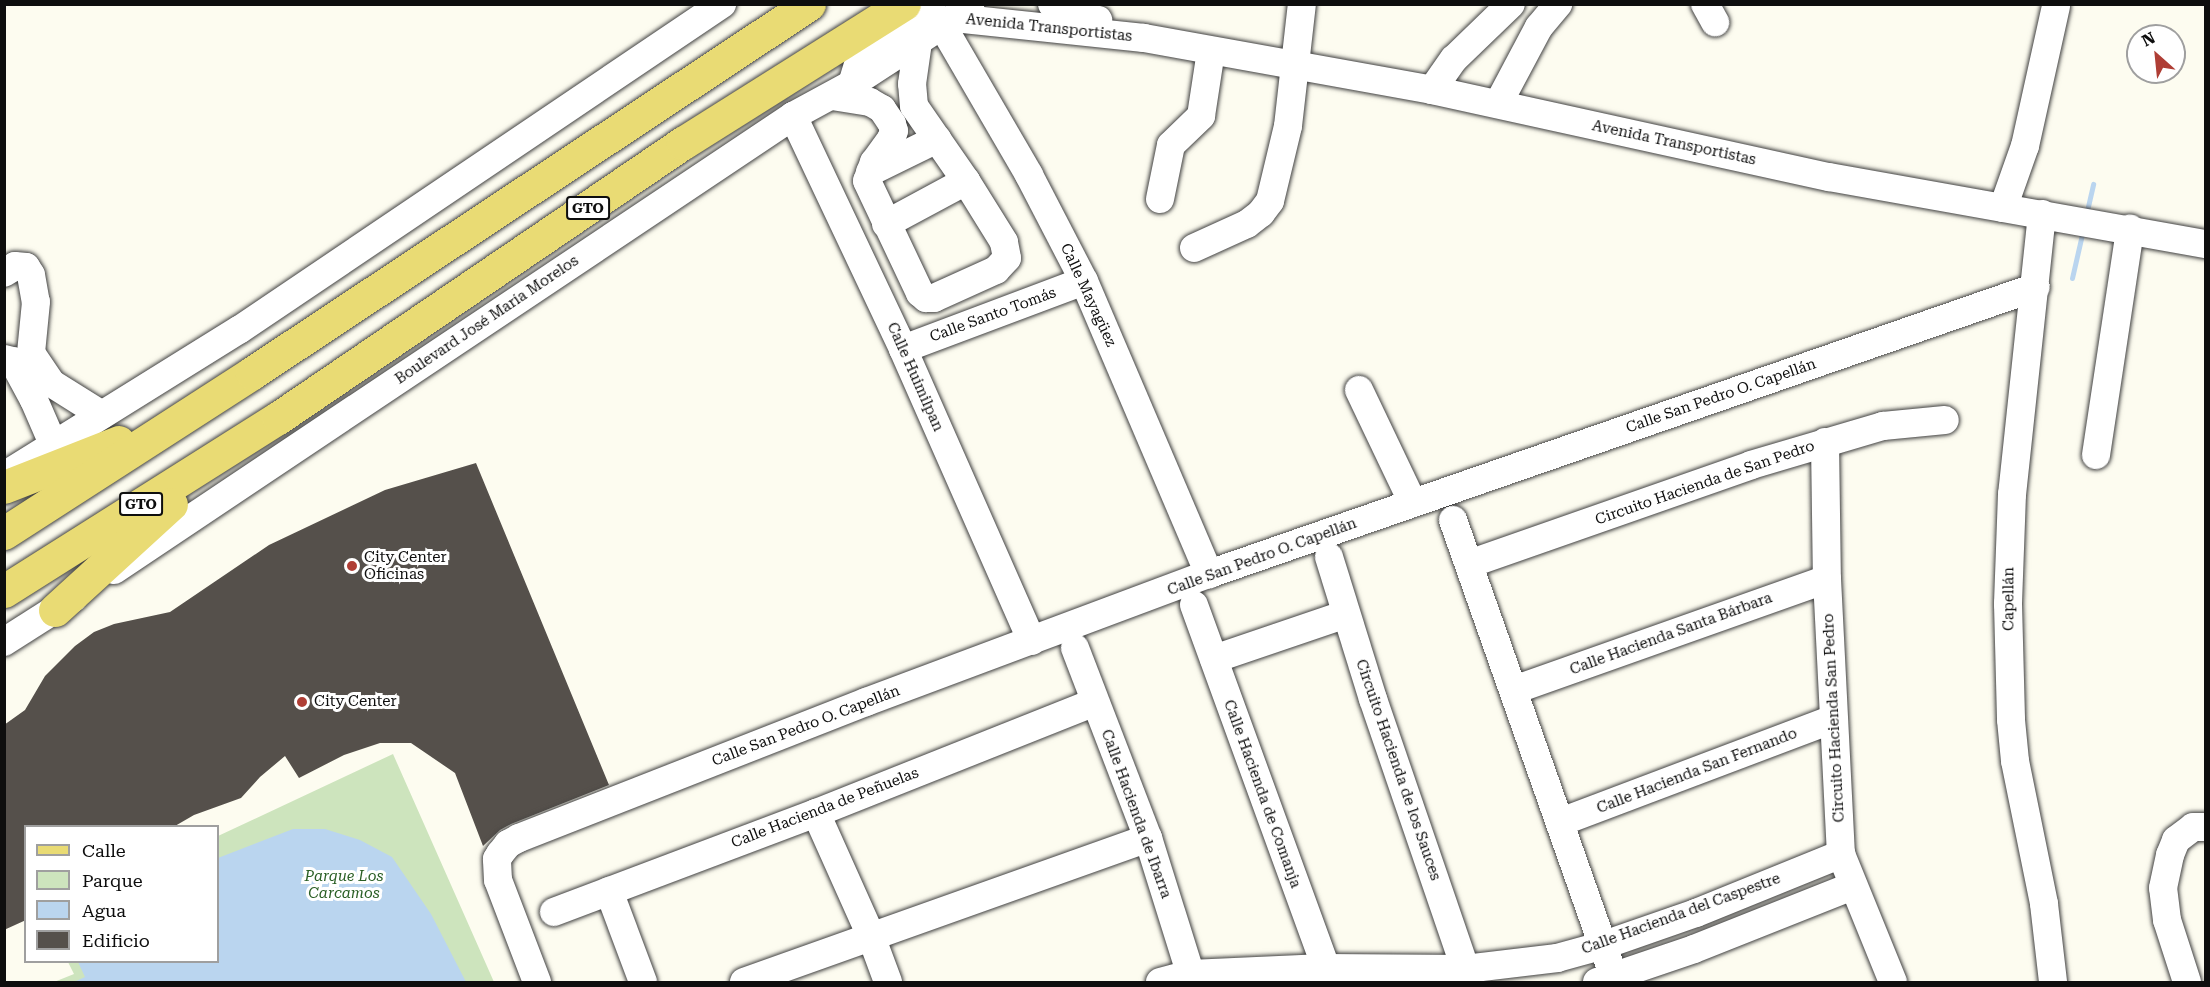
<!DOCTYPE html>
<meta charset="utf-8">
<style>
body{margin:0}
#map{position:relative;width:2210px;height:987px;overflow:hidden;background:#fdfcf0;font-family:"Roboto Serif",serif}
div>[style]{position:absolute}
.green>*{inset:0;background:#cde4bd}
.water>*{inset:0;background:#bad5ef}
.stream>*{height:5px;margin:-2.5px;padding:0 2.5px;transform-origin:2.5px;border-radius:2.5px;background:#bad5ef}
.building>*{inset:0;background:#55504b}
.roads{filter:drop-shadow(0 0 2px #414141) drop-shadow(0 0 2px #414141)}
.minor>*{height:28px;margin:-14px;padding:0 14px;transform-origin:14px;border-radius:14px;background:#fff}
.major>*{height:33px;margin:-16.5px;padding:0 16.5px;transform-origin:16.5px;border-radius:16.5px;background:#e9db74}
.dots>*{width:16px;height:16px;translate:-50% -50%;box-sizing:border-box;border:3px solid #fff;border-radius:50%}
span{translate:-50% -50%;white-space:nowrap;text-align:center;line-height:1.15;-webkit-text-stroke:6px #fff;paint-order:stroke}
.shield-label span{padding:2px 4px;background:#fff;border:2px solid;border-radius:4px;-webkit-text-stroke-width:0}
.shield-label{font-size:14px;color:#0e0e0e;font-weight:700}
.street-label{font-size:15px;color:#0e0e0e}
.poi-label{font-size:15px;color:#0e0e0e}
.left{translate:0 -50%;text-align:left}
.park-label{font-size:15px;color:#2a5f25;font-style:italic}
.frame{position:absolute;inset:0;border:6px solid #0e0e0e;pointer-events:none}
.legend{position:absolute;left:24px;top:825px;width:195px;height:138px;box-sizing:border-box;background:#fff;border:2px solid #9f9f9f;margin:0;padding:8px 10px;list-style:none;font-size:18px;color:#0e0e0e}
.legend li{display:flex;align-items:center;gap:12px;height:30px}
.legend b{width:30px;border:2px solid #9f9f9f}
.north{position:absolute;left:2126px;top:24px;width:60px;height:60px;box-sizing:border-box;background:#fff;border:2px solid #9f9f9f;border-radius:50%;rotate:333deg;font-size:16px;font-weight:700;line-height:24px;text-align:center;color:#0e0e0e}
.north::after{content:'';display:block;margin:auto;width:21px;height:27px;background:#af3e35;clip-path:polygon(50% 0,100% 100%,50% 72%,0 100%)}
</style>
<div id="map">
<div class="green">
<i style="clip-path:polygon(393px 754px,494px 982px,54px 982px,74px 974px,68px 962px,218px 962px,218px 836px)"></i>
</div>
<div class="water">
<i style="clip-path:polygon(293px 829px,325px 829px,360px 840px,392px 857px,431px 914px,466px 982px,74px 982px,85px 977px,78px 962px,218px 962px,218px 858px)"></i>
</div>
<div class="stream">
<i style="left:2086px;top:215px;width:32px;rotate:-77deg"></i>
<i style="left:2072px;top:278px;width:49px;rotate:-77.1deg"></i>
</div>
<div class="building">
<i style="clip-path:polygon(476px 463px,609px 785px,511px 824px,500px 830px,483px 846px,455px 773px,411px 743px,380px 743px,344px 755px,299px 778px,285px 756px,260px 777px,241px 798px,194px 815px,175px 826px,26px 826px,26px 920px,4px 930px,4px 725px,25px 710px,45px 676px,75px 646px,94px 632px,114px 624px,170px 612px,269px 545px,385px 490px)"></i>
</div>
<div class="roads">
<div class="minor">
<i style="left:1052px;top:4px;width:16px;rotate:35deg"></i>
<i style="left:1065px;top:13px;width:34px;rotate:12deg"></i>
<i style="left:1705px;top:4px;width:21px;rotate:61deg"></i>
<i style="left:954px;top:18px;width:191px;rotate:6deg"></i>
<i style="left:1144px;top:38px;width:293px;rotate:10.2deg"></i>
<i style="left:1432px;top:90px;width:406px;rotate:12.4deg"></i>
<i style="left:1829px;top:177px;width:383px;rotate:10.1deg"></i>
<i style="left:943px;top:27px;width:171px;rotate:59.8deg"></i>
<i style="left:1029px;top:175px;width:119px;rotate:62.6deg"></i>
<i style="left:1084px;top:281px;width:319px;rotate:66.9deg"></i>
<i style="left:852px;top:84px;width:27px;rotate:-73deg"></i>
<i style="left:860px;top:58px;width:16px;rotate:-55deg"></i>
<i style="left:869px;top:45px;width:75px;rotate:-33.1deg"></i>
<i style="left:1432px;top:90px;width:38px;rotate:-55deg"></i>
<i style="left:1454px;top:59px;width:79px;rotate:-44deg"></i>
<i style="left:832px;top:96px;width:38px;rotate:9deg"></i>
<i style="left:870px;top:102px;width:14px;rotate:30deg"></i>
<i style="left:882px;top:109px;width:18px;rotate:56deg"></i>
<i style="left:892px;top:124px;width:7px;rotate:74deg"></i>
<i style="left:894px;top:131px;width:9px;rotate:111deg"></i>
<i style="left:891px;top:139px;width:29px;rotate:126deg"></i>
<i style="left:874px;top:162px;width:20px;rotate:110deg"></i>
<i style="left:867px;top:181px;width:124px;rotate:64.7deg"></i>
<i style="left:920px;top:293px;width:8px;rotate:40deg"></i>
<i style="left:926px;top:298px;width:8px"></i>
<i style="left:934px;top:298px;width:68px;rotate:-24.3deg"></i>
<i style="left:996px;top:270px;width:16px;rotate:-47deg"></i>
<i style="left:1007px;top:258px;width:16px;rotate:-101deg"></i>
<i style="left:1004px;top:242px;width:72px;rotate:-121.9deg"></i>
<i style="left:966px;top:181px;width:91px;rotate:-124.7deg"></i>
<i style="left:914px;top:106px;width:22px;rotate:-95deg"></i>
<i style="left:912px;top:84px;width:42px;rotate:-81.9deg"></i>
<i style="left:1498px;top:104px;width:87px;rotate:-62deg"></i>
<i style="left:1539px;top:27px;width:30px;rotate:-50deg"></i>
<i style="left:793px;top:116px;width:258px;rotate:64.7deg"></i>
<i style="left:903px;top:349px;width:319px;rotate:66.2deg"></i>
<i style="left:870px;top:172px;width:75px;rotate:-26.2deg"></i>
<i style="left:1160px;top:199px;width:55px;rotate:-78.5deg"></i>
<i style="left:1171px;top:145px;width:42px;rotate:-44deg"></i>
<i style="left:1201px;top:116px;width:66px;rotate:-81.3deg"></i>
<i style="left:2003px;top:208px;width:66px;rotate:-70.5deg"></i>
<i style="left:2025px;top:146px;width:143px;rotate:-77.5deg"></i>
<i style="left:2042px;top:214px;width:282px;rotate:96.1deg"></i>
<i style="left:2012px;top:494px;width:110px;rotate:92.1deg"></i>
<i style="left:2008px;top:604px;width:116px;rotate:88.5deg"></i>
<i style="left:2011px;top:720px;width:41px;rotate:84.4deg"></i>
<i style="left:2015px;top:761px;width:146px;rotate:78.5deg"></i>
<i style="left:2044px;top:904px;width:79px;rotate:83.4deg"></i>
<i style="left:886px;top:224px;width:91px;rotate:-28.3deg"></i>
<i style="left:1194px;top:248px;width:58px;rotate:-24.4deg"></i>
<i style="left:1247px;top:224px;width:18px;rotate:-38deg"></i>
<i style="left:1261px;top:213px;width:15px;rotate:-53deg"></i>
<i style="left:1270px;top:201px;width:77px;rotate:-76.5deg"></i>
<i style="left:1288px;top:126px;width:123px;rotate:-83.5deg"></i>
<i style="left:4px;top:273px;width:13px;rotate:-32deg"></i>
<i style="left:15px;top:266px;width:11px;rotate:5deg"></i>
<i style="left:26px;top:267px;width:9px;rotate:58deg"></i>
<i style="left:31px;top:275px;width:27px;rotate:80deg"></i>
<i style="left:36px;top:302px;width:51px;rotate:95.6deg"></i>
<i style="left:31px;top:353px;width:36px;rotate:56deg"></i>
<i style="left:51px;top:383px;width:60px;rotate:32.1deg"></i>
<i style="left:903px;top:349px;width:193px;rotate:-20.6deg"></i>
<i style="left:4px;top:359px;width:9px;rotate:13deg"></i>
<i style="left:13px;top:361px;width:44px;rotate:61.7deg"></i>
<i style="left:34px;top:400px;width:48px;rotate:66.6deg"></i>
<i style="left:1359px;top:390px;width:125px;rotate:64.5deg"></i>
<i style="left:1825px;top:442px;width:137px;rotate:89.2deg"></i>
<i style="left:1827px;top:579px;width:275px;rotate:87.1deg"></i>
<i style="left:1841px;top:854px;width:138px;rotate:67.9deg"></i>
<i style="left:2096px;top:455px;width:229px;rotate:-81.4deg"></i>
<i style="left:4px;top:476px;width:277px;rotate:-31.9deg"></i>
<i style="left:239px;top:330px;width:583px;rotate:-34.02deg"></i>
<i style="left:1453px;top:520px;width:490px;rotate:70.6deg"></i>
<i style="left:1329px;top:557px;width:149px;rotate:72.8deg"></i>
<i style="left:1373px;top:699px;width:299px;rotate:71.1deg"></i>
<i style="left:1469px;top:564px;width:299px;rotate:-19.3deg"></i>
<i style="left:1751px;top:465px;width:138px;rotate:-16.5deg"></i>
<i style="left:1883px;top:426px;width:62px;rotate:-5.5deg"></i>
<i style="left:114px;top:570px;width:817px;rotate:-33.77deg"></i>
<i style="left:793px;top:116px;width:67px;rotate:-28.5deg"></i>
<i style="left:852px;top:84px;width:141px;rotate:-33.1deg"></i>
<i style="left:1194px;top:605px;width:401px;rotate:70deg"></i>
<i style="left:4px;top:642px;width:82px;rotate:-32.5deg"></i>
<i style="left:1075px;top:648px;width:204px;rotate:69deg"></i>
<i style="left:1148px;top:838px;width:151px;rotate:72.6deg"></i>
<i style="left:1214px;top:659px;width:139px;rotate:-18.8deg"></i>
<i style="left:1514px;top:690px;width:332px;rotate:-19.5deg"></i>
<i style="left:816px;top:813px;width:135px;rotate:65.9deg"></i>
<i style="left:871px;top:936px;width:49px;rotate:69.7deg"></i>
<i style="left:1561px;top:822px;width:291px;rotate:-20.7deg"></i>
<i style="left:609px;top:891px;width:97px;rotate:69.5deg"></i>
<i style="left:554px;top:912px;width:280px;rotate:-20.7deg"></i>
<i style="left:816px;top:813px;width:300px;rotate:-21.7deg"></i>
<i style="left:537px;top:982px;width:109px;rotate:-110.9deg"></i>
<i style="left:498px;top:880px;width:21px;rotate:-93deg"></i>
<i style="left:497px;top:859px;width:6px;rotate:-59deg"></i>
<i style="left:500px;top:854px;width:13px;rotate:-51deg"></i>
<i style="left:508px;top:844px;width:13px;rotate:-29deg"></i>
<i style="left:519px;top:838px;width:373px;rotate:-21.4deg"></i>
<i style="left:866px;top:702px;width:366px;rotate:-20.5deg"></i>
<i style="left:1209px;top:574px;width:875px;rotate:-19.14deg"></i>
<i style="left:744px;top:982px;width:429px;rotate:-19.6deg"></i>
<i style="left:1160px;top:982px;width:31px;rotate:-15deg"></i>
<i style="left:1190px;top:974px;width:134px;rotate:-2.6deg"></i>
<i style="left:1324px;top:968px;width:141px;rotate:0.4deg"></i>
<i style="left:1465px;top:969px;width:93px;rotate:-6.8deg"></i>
<i style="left:1557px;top:958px;width:49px;rotate:-15.5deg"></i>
<i style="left:1604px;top:945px;width:97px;rotate:-19.2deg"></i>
<i style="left:1696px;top:913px;width:157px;rotate:-22.1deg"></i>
<i style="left:1597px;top:982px;width:102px;rotate:-18.8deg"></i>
<i style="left:1694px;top:949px;width:170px;rotate:-21.7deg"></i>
<i style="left:2187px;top:982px;width:65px;rotate:-107.9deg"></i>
<i style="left:2167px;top:920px;width:32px;rotate:-97deg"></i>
<i style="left:2163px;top:888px;width:34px;rotate:-78deg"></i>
<i style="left:2170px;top:855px;width:16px;rotate:-68deg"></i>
<i style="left:2176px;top:840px;width:21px;rotate:-37deg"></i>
<i style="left:2193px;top:827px;width:13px"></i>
</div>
<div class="major">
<i style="left:4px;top:487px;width:123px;rotate:-21.4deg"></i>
<i style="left:4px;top:533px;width:295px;rotate:-32.8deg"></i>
<i style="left:252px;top:373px;width:668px;rotate:-33.52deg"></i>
<i style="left:4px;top:591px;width:324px;rotate:-32.3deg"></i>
<i style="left:278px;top:418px;width:490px;rotate:-34.2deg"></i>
<i style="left:683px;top:143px;width:261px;rotate:-32.2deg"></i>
<i style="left:55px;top:610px;width:157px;rotate:-42.4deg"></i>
</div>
</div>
<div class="dots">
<i style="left:352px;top:566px;background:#af3e35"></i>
<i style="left:302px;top:702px;background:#af3e35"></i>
</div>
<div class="shield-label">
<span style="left:588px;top:208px">GTO</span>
<span style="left:141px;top:504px">GTO</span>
</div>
<div class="street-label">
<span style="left:1049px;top:28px;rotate:6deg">Avenida Transportistas</span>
<span style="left:1674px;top:143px;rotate:12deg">Avenida Transportistas</span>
<span style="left:1088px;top:295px;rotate:65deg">Calle Mayagüez</span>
<span style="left:993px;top:315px;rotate:-20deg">Calle Santo Tomás</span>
<span style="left:487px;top:320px;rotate:-34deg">Boulevard José María Morelos</span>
<span style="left:915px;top:377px;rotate:66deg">Calle Huimilpan</span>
<span style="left:1721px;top:396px;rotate:-19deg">Calle San Pedro O. Capellán</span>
<span style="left:1705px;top:483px;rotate:-19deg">Circuito Hacienda de San Pedro</span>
<span style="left:1262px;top:557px;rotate:-20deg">Calle San Pedro O. Capellán</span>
<span style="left:2009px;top:599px;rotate:-90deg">Capellán</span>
<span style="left:1671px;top:634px;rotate:-20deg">Calle Hacienda Santa Bárbara</span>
<span style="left:1834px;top:718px;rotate:-93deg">Circuito Hacienda San Pedro</span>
<span style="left:806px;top:726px;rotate:-21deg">Calle San Pedro O. Capellán</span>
<span style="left:1398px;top:770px;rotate:71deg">Circuito Hacienda de los Sauces</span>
<span style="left:1697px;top:771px;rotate:-21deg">Calle Hacienda San Fernando</span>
<span style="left:1262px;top:794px;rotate:70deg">Calle Hacienda de Comanja</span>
<span style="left:825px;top:808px;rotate:-21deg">Calle Hacienda de Peñuelas</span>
<span style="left:1136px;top:814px;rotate:70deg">Calle Hacienda de Ibarra</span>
<span style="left:1681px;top:914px;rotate:-20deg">Calle Hacienda del Caspestre</span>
</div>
<div class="poi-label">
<span class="left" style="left:364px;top:566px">City Center<br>Oficinas</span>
<span class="left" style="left:314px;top:702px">City Center</span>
</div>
<div class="park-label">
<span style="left:344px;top:885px">Parque Los<br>Carcamos</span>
</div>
<div class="frame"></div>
<ul class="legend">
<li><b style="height:8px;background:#e9db74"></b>Calle</li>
<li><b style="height:16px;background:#cde4bd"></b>Parque</li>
<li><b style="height:16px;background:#bad5ef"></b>Agua</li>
<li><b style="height:16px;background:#55504b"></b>Edificio</li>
</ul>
<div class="north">N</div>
</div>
